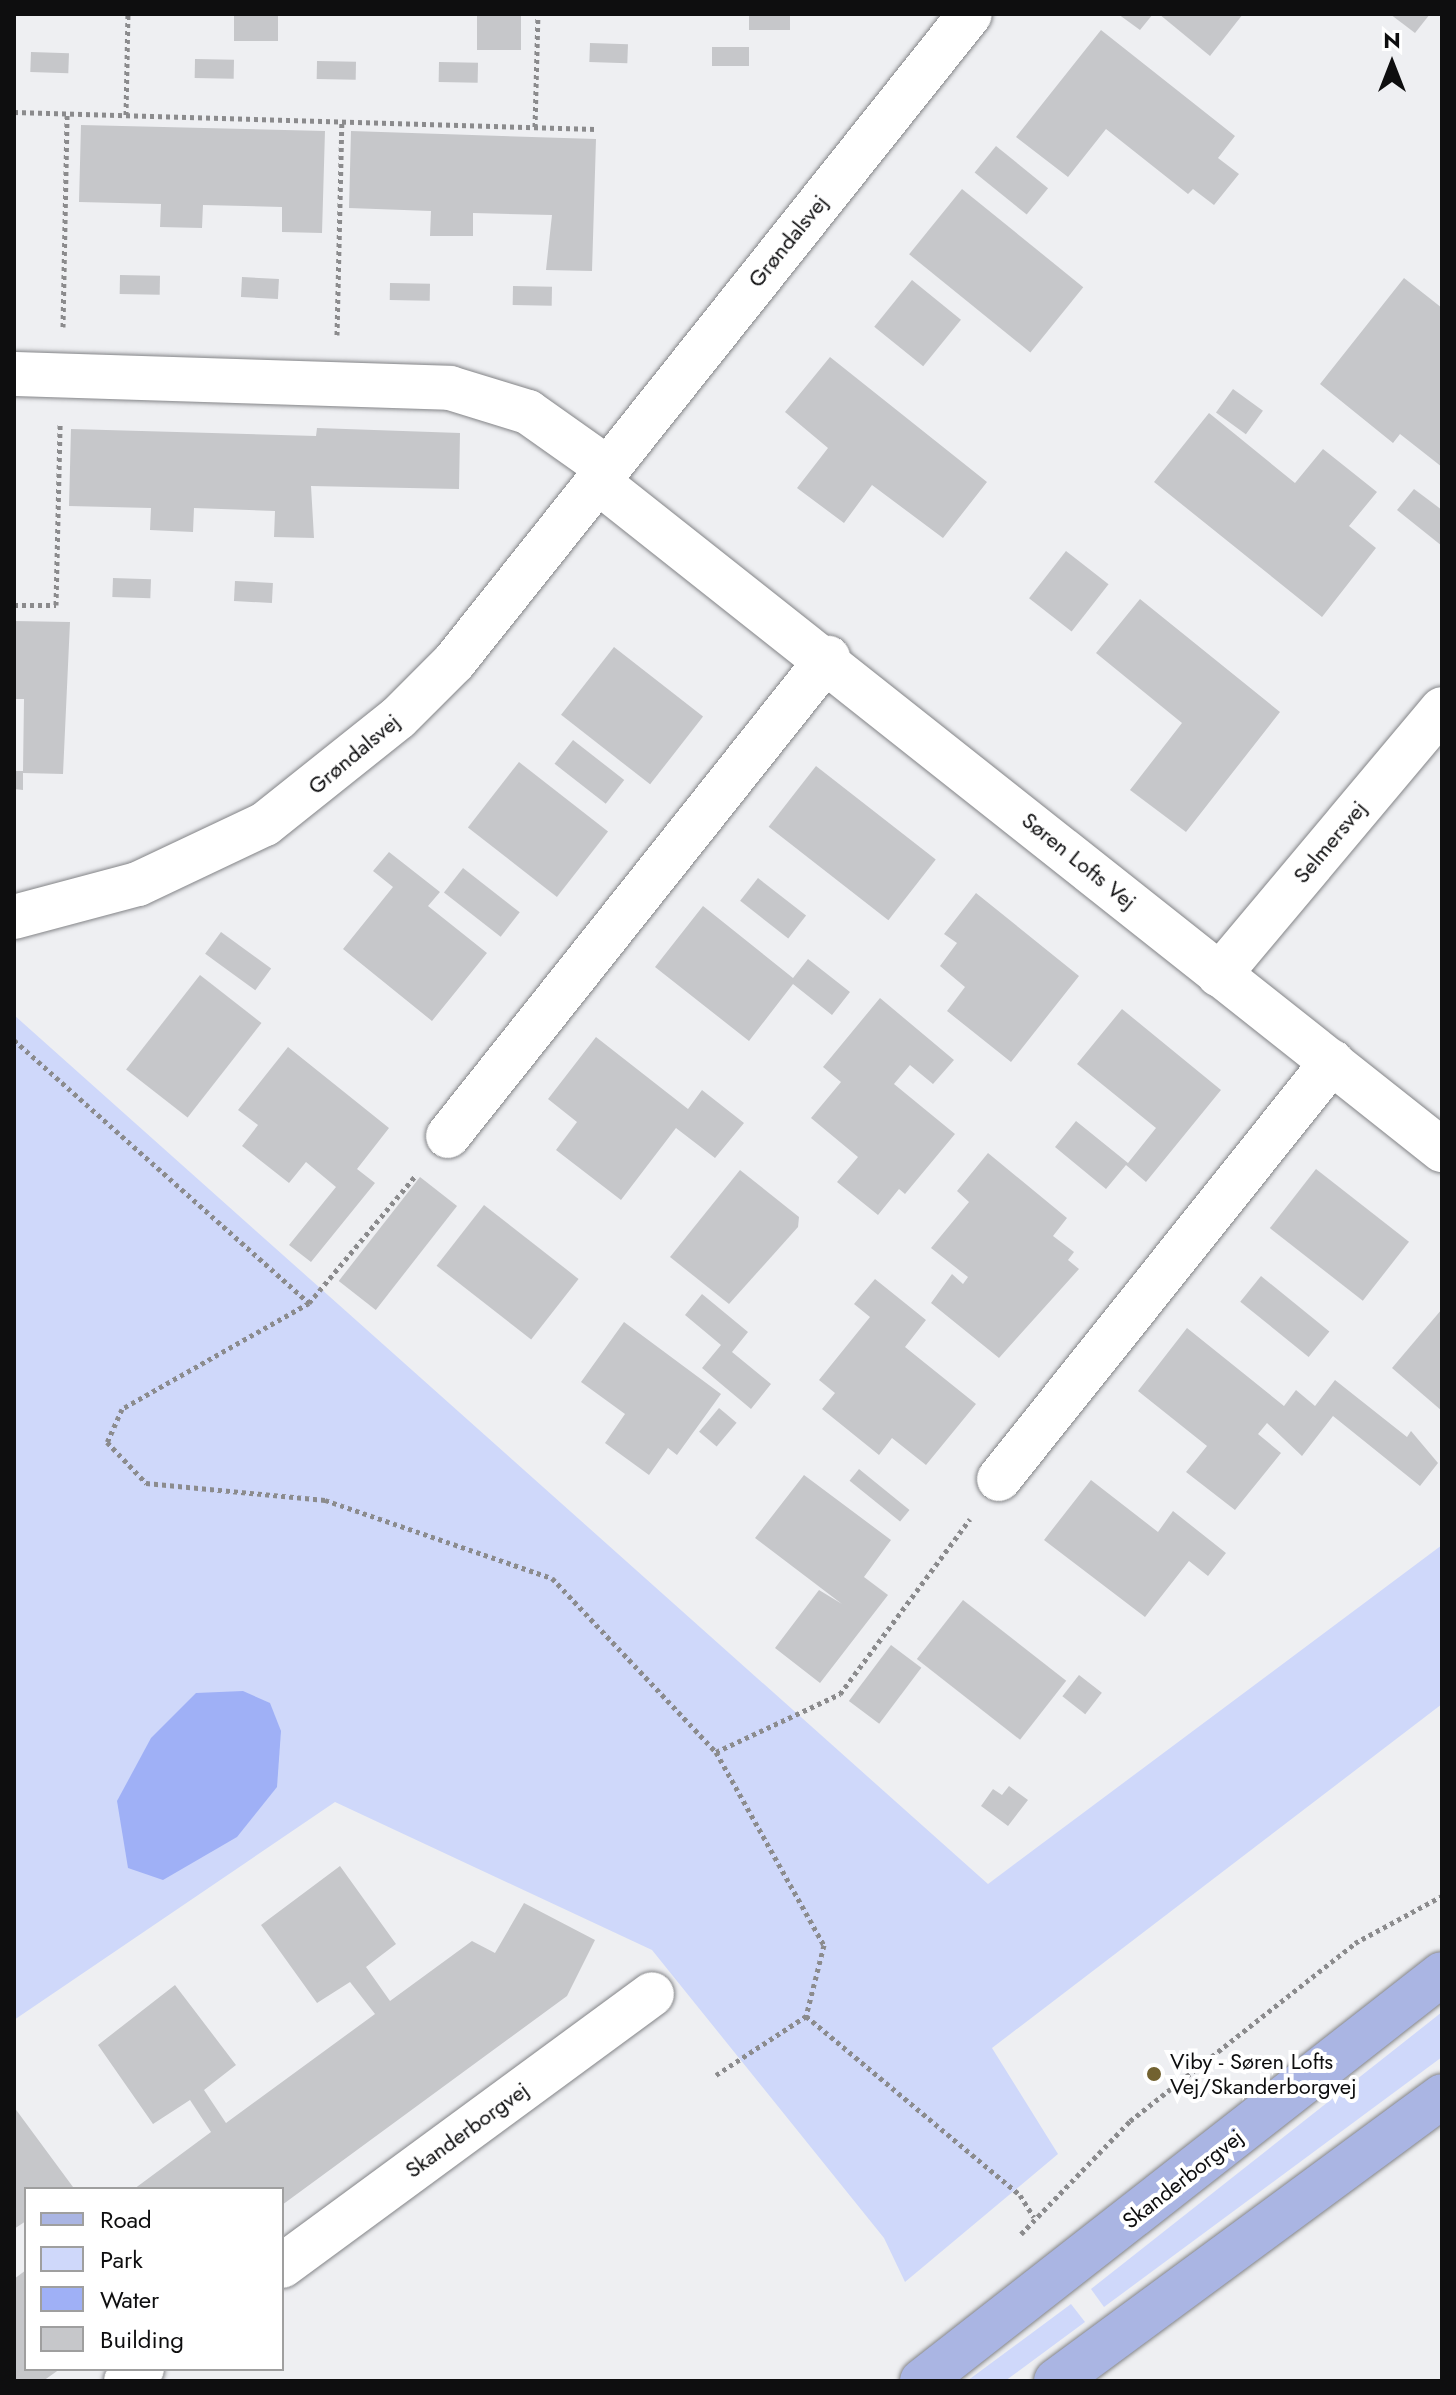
<!DOCTYPE html>
<meta charset="utf-8">
<style>
body{margin:0}
#map{position:relative;width:1456px;height:2395px;overflow:hidden;background:#eeeff2;font-family:Jost,sans-serif}
div>[style]{position:absolute}
.green>*{inset:0;background:#cfd8fa}
.water>*{inset:0;background:#9fb0f6}
.building>*{inset:0;background:#c6c7ca;transform-origin:0 0}
.path>*{height:5px;margin-top:-2.5px;transform-origin:0;background:repeating-linear-gradient(90deg,#8b8b8d 0 4px,transparent 0 8px)}
.roads{filter:drop-shadow(0 0 2px #838487) drop-shadow(0 0 2px #838487)}
.minor>*{height:44px;margin:-22px;padding:0 22px;transform-origin:22px;border-radius:22px;background:#fff}
.major>*{height:44px;margin:-22px;padding:0 22px;transform-origin:22px;border-radius:22px;background:#aab5e3}
.dots>*{width:22px;height:22px;translate:-50% -50%;box-sizing:border-box;border:4px solid #fff;border-radius:50%}
span{translate:-50% -50%;white-space:nowrap;text-align:center;line-height:1.15;-webkit-text-stroke:8px #fff;paint-order:stroke}
.street-label{font-size:22px;color:#0e0e0f}
.poi-label{font-size:22px;color:#0e0e0f}
.left{translate:0 -50%;text-align:left}
.frame{position:absolute;inset:0;border:16px solid #0e0e0f;pointer-events:none}
.legend{position:absolute;left:24px;top:2187px;width:260px;height:184px;box-sizing:border-box;background:#fff;border:2px solid #9f9f9f;margin:0;padding:10px 14px;list-style:none;font-size:24px;color:#0e0e0f}
.legend li{display:flex;align-items:center;gap:16px;height:40px}
.legend b{width:40px;border:2px solid #9f9f9f}
.north{position:absolute;left:1352px;top:24px;width:80px;height:80px;-webkit-text-stroke:6px #fff;paint-order:stroke;rotate:0deg;font-size:22px;font-weight:700;line-height:32px;text-align:center;color:#0e0e0f}
.north::after{content:'';display:block;margin:auto;width:28px;height:36px;background:#0e0e0f;clip-path:polygon(50% 0,100% 100%,50% 72%,0 100%)}
</style>
<div id="map">
<div class="green">
<i style="clip-path:polygon(14px 1015px,988px 1884px,1442px 1545px,1442px 1704px,992px 2048px,1058px 2154px,905px 2282px,884px 2238px,652px 1950px,335px 1802px,14px 2020px)"></i>
<i style="clip-path:polygon(1442px 2012px,1442px 2057px,1104px 2307px,1091px 2289px)"></i>
<i style="clip-path:polygon(1071px 2304px,1085px 2322px,1005px 2381px,967px 2381px)"></i>
</div>
<div class="water">
<i style="clip-path:polygon(243px 1691px,270px 1703px,281px 1731px,277px 1787px,237px 1837px,163px 1880px,128px 1868px,117px 1801px,151px 1738px,196px 1693px)"></i>
</div>
<div class="building">
<i style="left:234px;top:14px;width:44px;height:27px"></i>
<i style="left:477px;top:14px;width:44px;height:36px"></i>
<i style="left:749px;top:14px;width:41px;height:16px"></i>
<i style="clip-path:polygon(1118px 14px,1153px 14px,1140px 30px)"></i>
<i style="clip-path:polygon(1159px 14px,1243px 14px,1210px 56px)"></i>
<i style="clip-path:polygon(1390px 14px,1430px 14px,1415px 33px)"></i>
<i style="clip-path:polygon(1101px 30px,1235px 136px,1218px 158px,1239px 174px,1214px 205px,1193px 189px,1188px 194px,1106px 129px,1068px 177px,1016px 137px)"></i>
<i style="left:590px;top:43px;width:38px;height:19px;rotate:2deg"></i>
<i style="left:712px;top:47px;width:37px;height:19px"></i>
<i style="left:31px;top:52px;width:38px;height:20px;rotate:2deg"></i>
<i style="left:195px;top:59px;width:39px;height:19px;rotate:1deg"></i>
<i style="left:317px;top:61px;width:39px;height:18px;rotate:1deg"></i>
<i style="left:439px;top:62px;width:39px;height:20px;rotate:1deg"></i>
<i style="clip-path:polygon(81px 125px,325px 131px,322px 233px,282px 232px,282px 207px,203px 205px,202px 228px,160px 227px,161px 204px,79px 202px)"></i>
<i style="clip-path:polygon(351px 131px,596px 139px,592px 271px,546px 270px,552px 215px,473px 213px,473px 236px,430px 236px,431px 211px,349px 208px)"></i>
<i style="left:996px;top:146px;width:67px;height:34px;rotate:39deg"></i>
<i style="left:962px;top:189px;width:156px;height:84px;rotate:39deg"></i>
<i style="left:120px;top:275px;width:40px;height:19px;rotate:1deg"></i>
<i style="left:242px;top:277px;width:37px;height:20px;rotate:3deg"></i>
<i style="clip-path:polygon(1404px 278px,1442px 308px,1442px 467px,1400px 434px,1393px 443px,1320px 384px)"></i>
<i style="left:912px;top:280px;width:63px;height:60px;rotate:39deg"></i>
<i style="left:390px;top:283px;width:40px;height:17px;rotate:1deg"></i>
<i style="left:513px;top:286px;width:39px;height:19px;rotate:1deg"></i>
<i style="clip-path:polygon(830px 357px,987px 482px,943px 538px,872px 485px,844px 523px,797px 488px,828px 448px,785px 412px)"></i>
<i style="left:1233px;top:389px;width:37px;height:29px;rotate:36deg"></i>
<i style="clip-path:polygon(1209px 413px,1295px 483px,1323px 449px,1377px 492px,1349px 526px,1376px 548px,1322px 617px,1154px 482px)"></i>
<i style="clip-path:polygon(317px 428px,460px 433px,459px 489px,311px 486px,314px 538px,274px 537px,275px 511px,194px 508px,193px 532px,150px 530px,151px 508px,69px 506px,71px 429px,316px 436px)"></i>
<i style="clip-path:polygon(1414px 489px,1442px 510px,1442px 546px,1397px 510px)"></i>
<i style="left:1066px;top:551px;width:54px;height:60px;rotate:38deg"></i>
<i style="left:113px;top:578px;width:38px;height:19px;rotate:2deg"></i>
<i style="left:235px;top:581px;width:38px;height:20px;rotate:3deg"></i>
<i style="clip-path:polygon(1140px 599px,1280px 712px,1186px 832px,1130px 790px,1182px 723px,1096px 653px)"></i>
<i style="clip-path:polygon(14px 621px,70px 622px,63px 774px,23px 773px,23px 790px,14px 789px,14px 771px,23px 771px,24px 699px,14px 699px)"></i>
<i style="left:614px;top:647px;width:113px;height:86px;rotate:38deg"></i>
<i style="left:573px;top:740px;width:65px;height:30px;rotate:38deg"></i>
<i style="left:519px;top:762px;width:113px;height:83px;rotate:38deg"></i>
<i style="left:816px;top:766px;width:152px;height:77px;rotate:38deg"></i>
<i style="clip-path:polygon(389px 852px,440px 892px,428px 906px,487px 953px,432px 1021px,343px 949px,393px 887px,373px 871px)"></i>
<i style="left:463px;top:868px;width:72px;height:31px;rotate:38deg"></i>
<i style="left:758px;top:878px;width:61px;height:29px;rotate:38deg"></i>
<i style="clip-path:polygon(976px 893px,1079px 976px,1011px 1062px,947px 1011px,965px 987px,940px 966px,957px 943px,944px 934px)"></i>
<i style="clip-path:polygon(703px 906px,793px 978px,808px 959px,850px 992px,832px 1015px,793px 984px,749px 1041px,655px 967px)"></i>
<i style="left:221px;top:932px;width:62px;height:27px;rotate:36deg"></i>
<i style="left:200px;top:975px;width:78px;height:120px;rotate:38deg"></i>
<i style="clip-path:polygon(880px 998px,954px 1060px,933px 1084px,910px 1065px,894px 1084px,955px 1134px,905px 1194px,899px 1189px,878px 1215px,837px 1182px,858px 1157px,811px 1118px,841px 1082px,823px 1067px)"></i>
<i style="clip-path:polygon(1122px 1009px,1221px 1090px,1146px 1182px,1126px 1165px,1106px 1189px,1055px 1147px,1076px 1121px,1128px 1163px,1156px 1128px,1077px 1064px)"></i>
<i style="clip-path:polygon(596px 1037px,688px 1109px,702px 1090px,744px 1123px,715px 1158px,676px 1128px,621px 1200px,556px 1150px,577px 1122px,548px 1099px)"></i>
<i style="clip-path:polygon(288px 1047px,389px 1128px,357px 1169px,375px 1183px,311px 1262px,289px 1245px,336px 1187px,306px 1162px,289px 1183px,242px 1146px,258px 1125px,238px 1110px)"></i>
<i style="clip-path:polygon(988px 1153px,1067px 1218px,1053px 1236px,1074px 1252px,1068px 1260px,1079px 1269px,999px 1358px,931px 1303px,952px 1274px,963px 1284px,968px 1277px,931px 1248px,969px 1202px,957px 1191px)"></i>
<i style="left:1316px;top:1169px;width:118px;height:75px;rotate:38deg"></i>
<i style="clip-path:polygon(740px 1170px,799px 1217px,798px 1227px,729px 1304px,670px 1257px)"></i>
<i style="left:420px;top:1177px;width:47px;height:132px;rotate:38deg"></i>
<i style="left:484px;top:1205px;width:120px;height:77px;rotate:38deg"></i>
<i style="left:1261px;top:1276px;width:88px;height:33px;rotate:39deg"></i>
<i style="clip-path:polygon(875px 1279px,926px 1320px,905px 1347px,976px 1404px,926px 1465px,892px 1438px,879px 1455px,822px 1409px,835px 1393px,819px 1380px,870px 1317px,854px 1304px)"></i>
<i style="clip-path:polygon(702px 1294px,748px 1332px,732px 1352px,771px 1384px,751px 1409px,702px 1368px,721px 1345px,685px 1315px)"></i>
<i style="clip-path:polygon(1442px 1309px,1442px 1411px,1392px 1368px)"></i>
<i style="clip-path:polygon(624px 1322px,721px 1394px,677px 1455px,668px 1448px,649px 1475px,605px 1443px,625px 1414px,581px 1382px)"></i>
<i style="clip-path:polygon(1187px 1328px,1284px 1406px,1296px 1390px,1315px 1406px,1335px 1380px,1407px 1437px,1411px 1431px,1438px 1463px,1420px 1486px,1333px 1416px,1302px 1456px,1267px 1423px,1258px 1434px,1281px 1453px,1235px 1510px,1186px 1472px,1207px 1446px,1138px 1391px)"></i>
<i style="left:719px;top:1408px;width:23px;height:31px;rotate:40deg"></i>
<i style="left:859px;top:1469px;width:65px;height:15px;rotate:39deg"></i>
<i style="clip-path:polygon(804px 1475px,891px 1540px,864px 1577px,888px 1595px,820px 1683px,775px 1648px,819px 1590px,842px 1604px,755px 1538px)"></i>
<i style="clip-path:polygon(1091px 1480px,1158px 1532px,1173px 1511px,1226px 1553px,1208px 1576px,1189px 1561px,1145px 1617px,1044px 1540px)"></i>
<i style="left:963px;top:1600px;width:131px;height:75px;rotate:38deg"></i>
<i style="left:891px;top:1645px;width:38px;height:70px;rotate:37deg"></i>
<i style="left:1079px;top:1675px;width:29px;height:27px;rotate:38deg"></i>
<i style="clip-path:polygon(1009px 1786px,1028px 1800px,1008px 1826px,981px 1806px,993px 1789px,1002px 1795px)"></i>
<i style="clip-path:polygon(340px 1866px,396px 1944px,366px 1967px,390px 2001px,472px 1941px,495px 1953px,524px 1903px,595px 1940px,567px 1996px,282px 2205px,282px 2189px,134px 2189px,211px 2132px,190px 2100px,153px 2124px,98px 2045px,175px 1985px,236px 2065px,204px 2090px,226px 2123px,375px 2014px,350px 1982px,317px 2003px,261px 1925px)"></i>
<i style="clip-path:polygon(14px 2107px,73px 2187px,26px 2189px,26px 2221px,14px 2229px)"></i>
<i style="clip-path:polygon(26px 2270px,26px 2369px,60px 2369px,43px 2381px,14px 2381px,14px 2279px)"></i>
</div>
<div class="path">
<i style="left:14px;top:112px;width:582px;rotate:1.67deg"></i>
<i style="left:126px;top:115px;width:101px;rotate:-88.9deg"></i>
<i style="left:535px;top:127px;width:113px;rotate:-88.5deg"></i>
<i style="left:63px;top:327px;width:214px;rotate:-88.9deg"></i>
<i style="left:337px;top:335px;width:213px;rotate:-88.7deg"></i>
<i style="left:14px;top:605px;width:42px"></i>
<i style="left:56px;top:605px;width:181px;rotate:-88.7deg"></i>
<i style="left:14px;top:1040px;width:395px;rotate:41.7deg"></i>
<i style="left:309px;top:1303px;width:215px;rotate:150.5deg"></i>
<i style="left:122px;top:1409px;width:36px;rotate:114deg"></i>
<i style="left:107px;top:1442px;width:57px;rotate:46.4deg"></i>
<i style="left:146px;top:1483px;width:180px;rotate:5.4deg"></i>
<i style="left:325px;top:1500px;width:240px;rotate:19deg"></i>
<i style="left:552px;top:1578px;width:239px;rotate:46.7deg"></i>
<i style="left:716px;top:1752px;width:221px;rotate:60.8deg"></i>
<i style="left:824px;top:1945px;width:73px;rotate:104.2deg"></i>
<i style="left:309px;top:1303px;width:167px;rotate:-50.1deg"></i>
<i style="left:716px;top:1752px;width:137px;rotate:-25.1deg"></i>
<i style="left:840px;top:1694px;width:218px;rotate:-53.4deg"></i>
<i style="left:716px;top:2075px;width:108px;rotate:-33.2deg"></i>
<i style="left:806px;top:2016px;width:279px;rotate:39.9deg"></i>
<i style="left:1020px;top:2195px;width:26px;rotate:58deg"></i>
<i style="left:1021px;top:2234px;width:157px;rotate:-46deg"></i>
<i style="left:1130px;top:2121px;width:287px;rotate:-38.3deg"></i>
<i style="left:1355px;top:1943px;width:99px;rotate:-28.4deg"></i>
</div>
<div class="roads">
<div class="minor">
<i style="left:14px;top:374px;width:436px;rotate:1.8deg"></i>
<i style="left:450px;top:388px;width:82px;rotate:17.1deg"></i>
<i style="left:528px;top:412px;width:97px;rotate:35.3deg"></i>
<i style="left:597px;top:481px;width:1078px;rotate:38.37deg"></i>
<i style="left:14px;top:917px;width:128px;rotate:-14.9deg"></i>
<i style="left:138px;top:884px;width:140px;rotate:-25.3deg"></i>
<i style="left:265px;top:824px;width:170px;rotate:-38.6deg"></i>
<i style="left:398px;top:718px;width:79px;rotate:-45deg"></i>
<i style="left:454px;top:662px;width:828px;rotate:-51.47deg"></i>
<i style="left:1219px;top:975px;width:347px;rotate:-50deg"></i>
<i style="left:448px;top:1136px;width:611px;rotate:-51.52deg"></i>
<i style="left:999px;top:1479px;width:534px;rotate:-51.39deg"></i>
<i style="left:282px;top:2266px;width:459px;rotate:-36.3deg"></i>
<i style="left:126px;top:2381px;width:20px;rotate:-37deg"></i>
</div>
<div class="major">
<i style="left:922px;top:2381px;width:660px;rotate:-38.05deg"></i>
<i style="left:1056px;top:2381px;width:480px;rotate:-36.4deg"></i>
</div>
</div>
<div class="dots">
<i style="left:1154px;top:2074px;background:#726230"></i>
</div>
<div class="street-label">
<span style="left:788px;top:241px;rotate:-51deg">Grøndalsvej</span>
<span style="left:354px;top:754px;rotate:-40deg">Grøndalsvej</span>
<span style="left:1330px;top:842px;rotate:-50deg">Selmersvej</span>
<span style="left:1079px;top:861px;rotate:39deg">Søren Lofts Vej</span>
<span style="left:467px;top:2130px;rotate:-36deg">Skanderborgvej</span>
<span style="left:1183px;top:2179px;rotate:-38deg">Skanderborgvej</span>
</div>
<div class="poi-label">
<span class="left" style="left:1170px;top:2074px">Viby - Søren Lofts<br>Vej/Skanderborgvej</span>
</div>
<div class="frame"></div>
<ul class="legend">
<li><b style="height:10px;background:#aab5e3"></b>Road</li>
<li><b style="height:22px;background:#cfd8fa"></b>Park</li>
<li><b style="height:22px;background:#9fb0f6"></b>Water</li>
<li><b style="height:22px;background:#c6c7ca"></b>Building</li>
</ul>
<div class="north">N</div>
</div>
